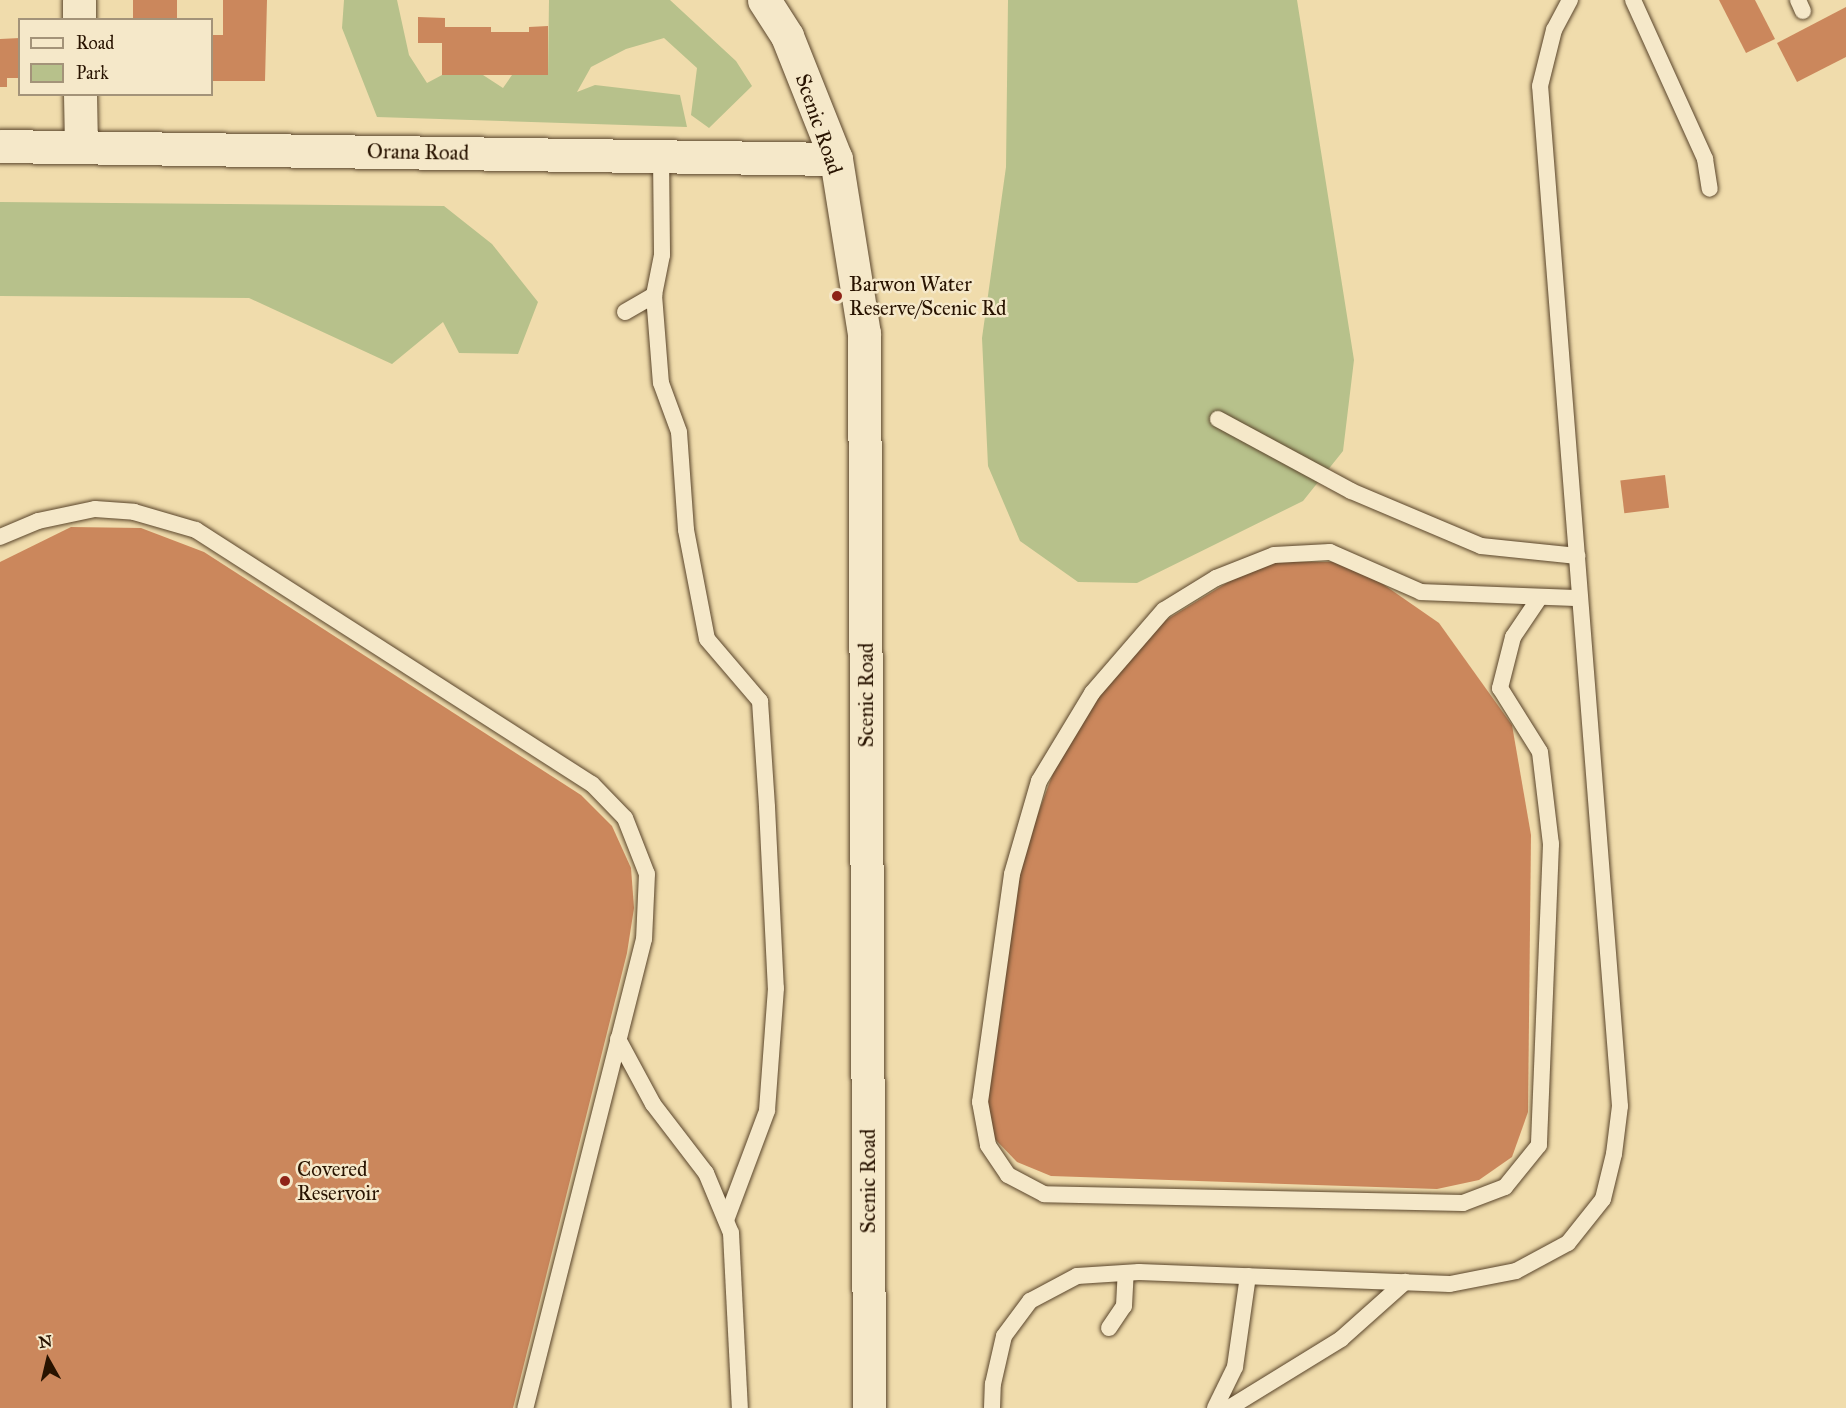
<!DOCTYPE html>
<style>
body{margin:0}
#map{position:relative;width:1846px;height:1408px;overflow:hidden;background:#f0dcac;font-family:"IM FELL Great Primer",serif}
div>[style]{position:absolute}
.green>*{inset:0;background:#b7c18b}
.building>*{inset:0;background:#cb875c;transform-origin:0 0}
.roads{filter:drop-shadow(0 0 2px #5a452b) drop-shadow(0 0 2px #5a452b)}
.service>*{height:16px;margin:-8px;padding:0 8px;transform-origin:8px;border-radius:8px;background:#f5e8c9}
.minor>*{height:33px;margin:-16.5px;padding:0 16.5px;transform-origin:16.5px;border-radius:16.5px;background:#f5e8c9}
.tertiary>*{height:33px;margin:-16.5px;padding:0 16.5px;transform-origin:16.5px;border-radius:16.5px;background:#f5e8c9}
.secondary>*{height:33px;margin:-16.5px;padding:0 16.5px;transform-origin:16.5px;border-radius:16.5px;background:#f5e8c9}
.dots>*{width:16px;height:16px;translate:-50% -50%;box-sizing:border-box;border:3px solid #f5e8c9;border-radius:50%}
span{translate:-50% -50%;white-space:nowrap;text-align:center;line-height:1.15;-webkit-text-stroke:5px #f5e8c9;paint-order:stroke}
.street-label{font-size:21px;color:#281300}
.poi-label{font-size:21px;color:#281300}
.left{translate:0 -50%;text-align:left}
.legend{position:absolute;left:18px;top:18px;width:195px;height:78px;box-sizing:border-box;background:#f5e8c9;border:2px solid #a39379;margin:0;padding:8px 10px;list-style:none;font-size:18px;color:#281300}
.legend li{display:flex;align-items:center;gap:12px;height:30px}
.legend b{width:30px;border:2px solid #a39379}
.north{position:absolute;left:18px;top:1330px;width:60px;height:60px;-webkit-text-stroke:4px #f5e8c9;paint-order:stroke;rotate:352deg;font-size:16px;font-weight:700;line-height:24px;text-align:center;color:#281300}
.north::after{content:'';display:block;margin:auto;width:21px;height:27px;background:#281300;clip-path:polygon(50% 0,100% 100%,50% 72%,0 100%)}
</style>
<div id="map">
<div class="green">
<i style="clip-path:polygon(344px 0,397px 0,409px 55px,427px 83px,442px 75px,483px 75px,503px 88px,512px 75px,548px 75px,549px 0,670px 0,736px 61px,752px 86px,709px 128px,691px 115px,697px 68px,664px 38px,626px 49px,591px 67px,577px 92px,595px 85px,680px 95px,687px 127px,377px 117px,342px 28px)"></i>
<i style="clip-path:polygon(1008px 0,1297px 0,1354px 360px,1343px 451px,1303px 501px,1137px 583px,1078px 582px,1020px 541px,988px 466px,982px 338px,1006px 167px)"></i>
<i style="clip-path:polygon(0 202px,444px 206px,492px 244px,538px 302px,518px 354px,459px 353px,443px 322px,392px 364px,249px 298px,0 296px)"></i>
</div>
<div class="building">
<i style="left:133px;top:0;width:44px;height:20px"></i>
<i style="clip-path:polygon(223px 0,267px 0,265px 81px,212px 81px,212px 35px,223px 35px)"></i>
<i style="clip-path:polygon(1719px 0,1755px 0,1775px 39px,1746px 53px)"></i>
<i style="clip-path:polygon(1846px 7px,1846px 57px,1797px 82px,1777px 43px)"></i>
<i style="clip-path:polygon(418px 17px,445px 18px,445px 27px,491px 27px,491px 32px,529px 32px,529px 27px,548px 26px,548px 75px,442px 75px,442px 43px,418px 43px)"></i>
<i style="clip-path:polygon(20px 38px,20px 78px,7px 78px,7px 87px,0 87px,0 39px)"></i>
<i style="left:1665px;top:475px;width:33px;height:45px;rotate:83deg"></i>
<i style="clip-path:polygon(71px 527px,141px 528px,204px 552px,581px 795px,612px 826px,631px 868px,634px 908px,627px 953px,513px 1408px,0 1408px,0 562px)"></i>
<i style="clip-path:polygon(1261px 562px,1351px 562px,1439px 623px,1512px 725px,1531px 835px,1528px 1112px,1512px 1157px,1479px 1180px,1437px 1189px,1051px 1176px,1017px 1162px,992px 1136px,987px 1096px,1023px 854px,1065px 741px,1148px 631px)"></i>
</div>
<div class="roads">
<div class="service">
<i style="left:1633px;top:0;width:175px;rotate:65.6deg"></i>
<i style="left:1705px;top:159px;width:30px;rotate:81deg"></i>
<i style="left:1798px;top:0;width:12px;rotate:66deg"></i>
<i style="left:661px;top:156px;width:99px;rotate:89.4deg"></i>
<i style="left:662px;top:255px;width:41px;rotate:101.3deg"></i>
<i style="left:654px;top:295px;width:88px;rotate:85.5deg"></i>
<i style="left:661px;top:383px;width:52px;rotate:69.8deg"></i>
<i style="left:679px;top:432px;width:98px;rotate:85.9deg"></i>
<i style="left:686px;top:530px;width:111px;rotate:79.1deg"></i>
<i style="left:707px;top:639px;width:82px;rotate:49.5deg"></i>
<i style="left:760px;top:701px;width:106px;rotate:86.2deg"></i>
<i style="left:767px;top:807px;width:181px;rotate:87.2deg"></i>
<i style="left:776px;top:988px;width:123px;rotate:94.2deg"></i>
<i style="left:767px;top:1111px;width:116px;rotate:110.6deg"></i>
<i style="left:625px;top:312px;width:34px;rotate:-30deg"></i>
<i style="left:1218px;top:419px;width:151px;rotate:28.4deg"></i>
<i style="left:1351px;top:491px;width:141px;rotate:22.9deg"></i>
<i style="left:1481px;top:546px;width:97px;rotate:5.9deg"></i>
<i style="left:0;top:537px;width:41px;rotate:-22.8deg"></i>
<i style="left:38px;top:521px;width:58px;rotate:-11.9deg"></i>
<i style="left:95px;top:509px;width:39px;rotate:4deg"></i>
<i style="left:134px;top:512px;width:65px;rotate:16.2deg"></i>
<i style="left:196px;top:530px;width:470px;rotate:32.7deg"></i>
<i style="left:592px;top:784px;width:47px;rotate:45.9deg"></i>
<i style="left:625px;top:818px;width:60px;rotate:68.6deg"></i>
<i style="left:647px;top:874px;width:65px;rotate:92.6deg"></i>
<i style="left:644px;top:939px;width:484px;rotate:104.2deg"></i>
<i style="left:1540px;top:597px;width:48px;rotate:124deg"></i>
<i style="left:1513px;top:637px;width:53px;rotate:104.3deg"></i>
<i style="left:1500px;top:688px;width:75px;rotate:58deg"></i>
<i style="left:1540px;top:752px;width:93px;rotate:83.2deg"></i>
<i style="left:1551px;top:844px;width:301px;rotate:92.3deg"></i>
<i style="left:1539px;top:1145px;width:54px;rotate:129deg"></i>
<i style="left:1505px;top:1187px;width:45px;rotate:159.1deg"></i>
<i style="left:1463px;top:1203px;width:419px;rotate:-178.8deg"></i>
<i style="left:1044px;top:1194px;width:41px;rotate:-152.2deg"></i>
<i style="left:1008px;top:1175px;width:36px;rotate:-124deg"></i>
<i style="left:988px;top:1145px;width:44px;rotate:-100.5deg"></i>
<i style="left:980px;top:1102px;width:230px;rotate:-82deg"></i>
<i style="left:1012px;top:874px;width:97px;rotate:-73.8deg"></i>
<i style="left:1039px;top:781px;width:103px;rotate:-58.9deg"></i>
<i style="left:1092px;top:693px;width:110px;rotate:-49.1deg"></i>
<i style="left:1164px;top:610px;width:61px;rotate:-31.6deg"></i>
<i style="left:1216px;top:578px;width:62px;rotate:-21.6deg"></i>
<i style="left:1274px;top:555px;width:56px;rotate:-3.1deg"></i>
<i style="left:1330px;top:552px;width:99px;rotate:23.7deg"></i>
<i style="left:1421px;top:592px;width:159px;rotate:2.2deg"></i>
<i style="left:618px;top:1039px;width:74px;rotate:61.7deg"></i>
<i style="left:653px;top:1104px;width:87px;rotate:52.5deg"></i>
<i style="left:706px;top:1173px;width:65px;rotate:67.4deg"></i>
<i style="left:731px;top:1233px;width:175px;rotate:87.1deg"></i>
<i style="left:1109px;top:1328px;width:27px;rotate:-56deg"></i>
<i style="left:1124px;top:1306px;width:33px;rotate:-87deg"></i>
<i style="left:992px;top:1408px;width:24px;rotate:-88deg"></i>
<i style="left:993px;top:1384px;width:49px;rotate:-77.1deg"></i>
<i style="left:1004px;top:1336px;width:44px;rotate:-53.4deg"></i>
<i style="left:1030px;top:1301px;width:53px;rotate:-28deg"></i>
<i style="left:1077px;top:1276px;width:62px;rotate:-3.7deg"></i>
<i style="left:1139px;top:1272px;width:311px;rotate:2.2deg"></i>
<i style="left:1450px;top:1284px;width:67px;rotate:-11.1deg"></i>
<i style="left:1516px;top:1271px;width:59px;rotate:-28.3deg"></i>
<i style="left:1568px;top:1243px;width:56px;rotate:-51.5deg"></i>
<i style="left:1603px;top:1199px;width:46px;rotate:-76.3deg"></i>
<i style="left:1614px;top:1154px;width:48px;rotate:-82.9deg"></i>
<i style="left:1620px;top:1106px;width:1023px;rotate:-94.48deg"></i>
<i style="left:1540px;top:86px;width:58px;rotate:-76deg"></i>
<i style="left:1554px;top:30px;width:34px;rotate:-62deg"></i>
<i style="left:1215px;top:1408px;width:46px;rotate:-64deg"></i>
<i style="left:1235px;top:1367px;width:92px;rotate:-81.9deg"></i>
<i style="left:1229px;top:1408px;width:132px;rotate:-31.6deg"></i>
<i style="left:1341px;top:1339px;width:86px;rotate:-41.7deg"></i>
</div>
<div class="minor">
<i style="left:79px;top:0;width:20px;rotate:90deg"></i>
<i style="left:80px;top:94px;width:52px;rotate:88.9deg"></i>
</div>
<div class="tertiary">
<i style="left:0;top:146px;width:836px;rotate:0.89deg"></i>
</div>
<div class="secondary">
<i style="left:764px;top:0;width:43px;rotate:57.4deg"></i>
<i style="left:787px;top:36px;width:132px;rotate:68.3deg"></i>
<i style="left:836px;top:159px;width:176px;rotate:80.9deg"></i>
<i style="left:864px;top:333px;width:1075px;rotate:89.73deg"></i>
</div>
</div>
<div class="dots">
<i style="left:837px;top:296px;background:#8f2418"></i>
<i style="left:285px;top:1181px;background:#8f2418"></i>
</div>
<div class="street-label">
<span style="left:819px;top:124px;rotate:71deg">Scenic Road</span>
<span style="left:418px;top:152px;rotate:1deg">Orana Road</span>
<span style="left:866px;top:695px;rotate:-90deg">Scenic Road</span>
<span style="left:868px;top:1181px;rotate:-90deg">Scenic Road</span>
</div>
<div class="poi-label">
<span class="left" style="left:849px;top:296px">Barwon Water<br>Reserve/Scenic Rd</span>
<span class="left" style="left:297px;top:1181px">Covered<br>Reservoir</span>
</div>
<ul class="legend">
<li><b style="height:8px;background:#f5e8c9"></b>Road</li>
<li><b style="height:16px;background:#b7c18b"></b>Park</li>
</ul>
<div class="north">N</div>
</div>
